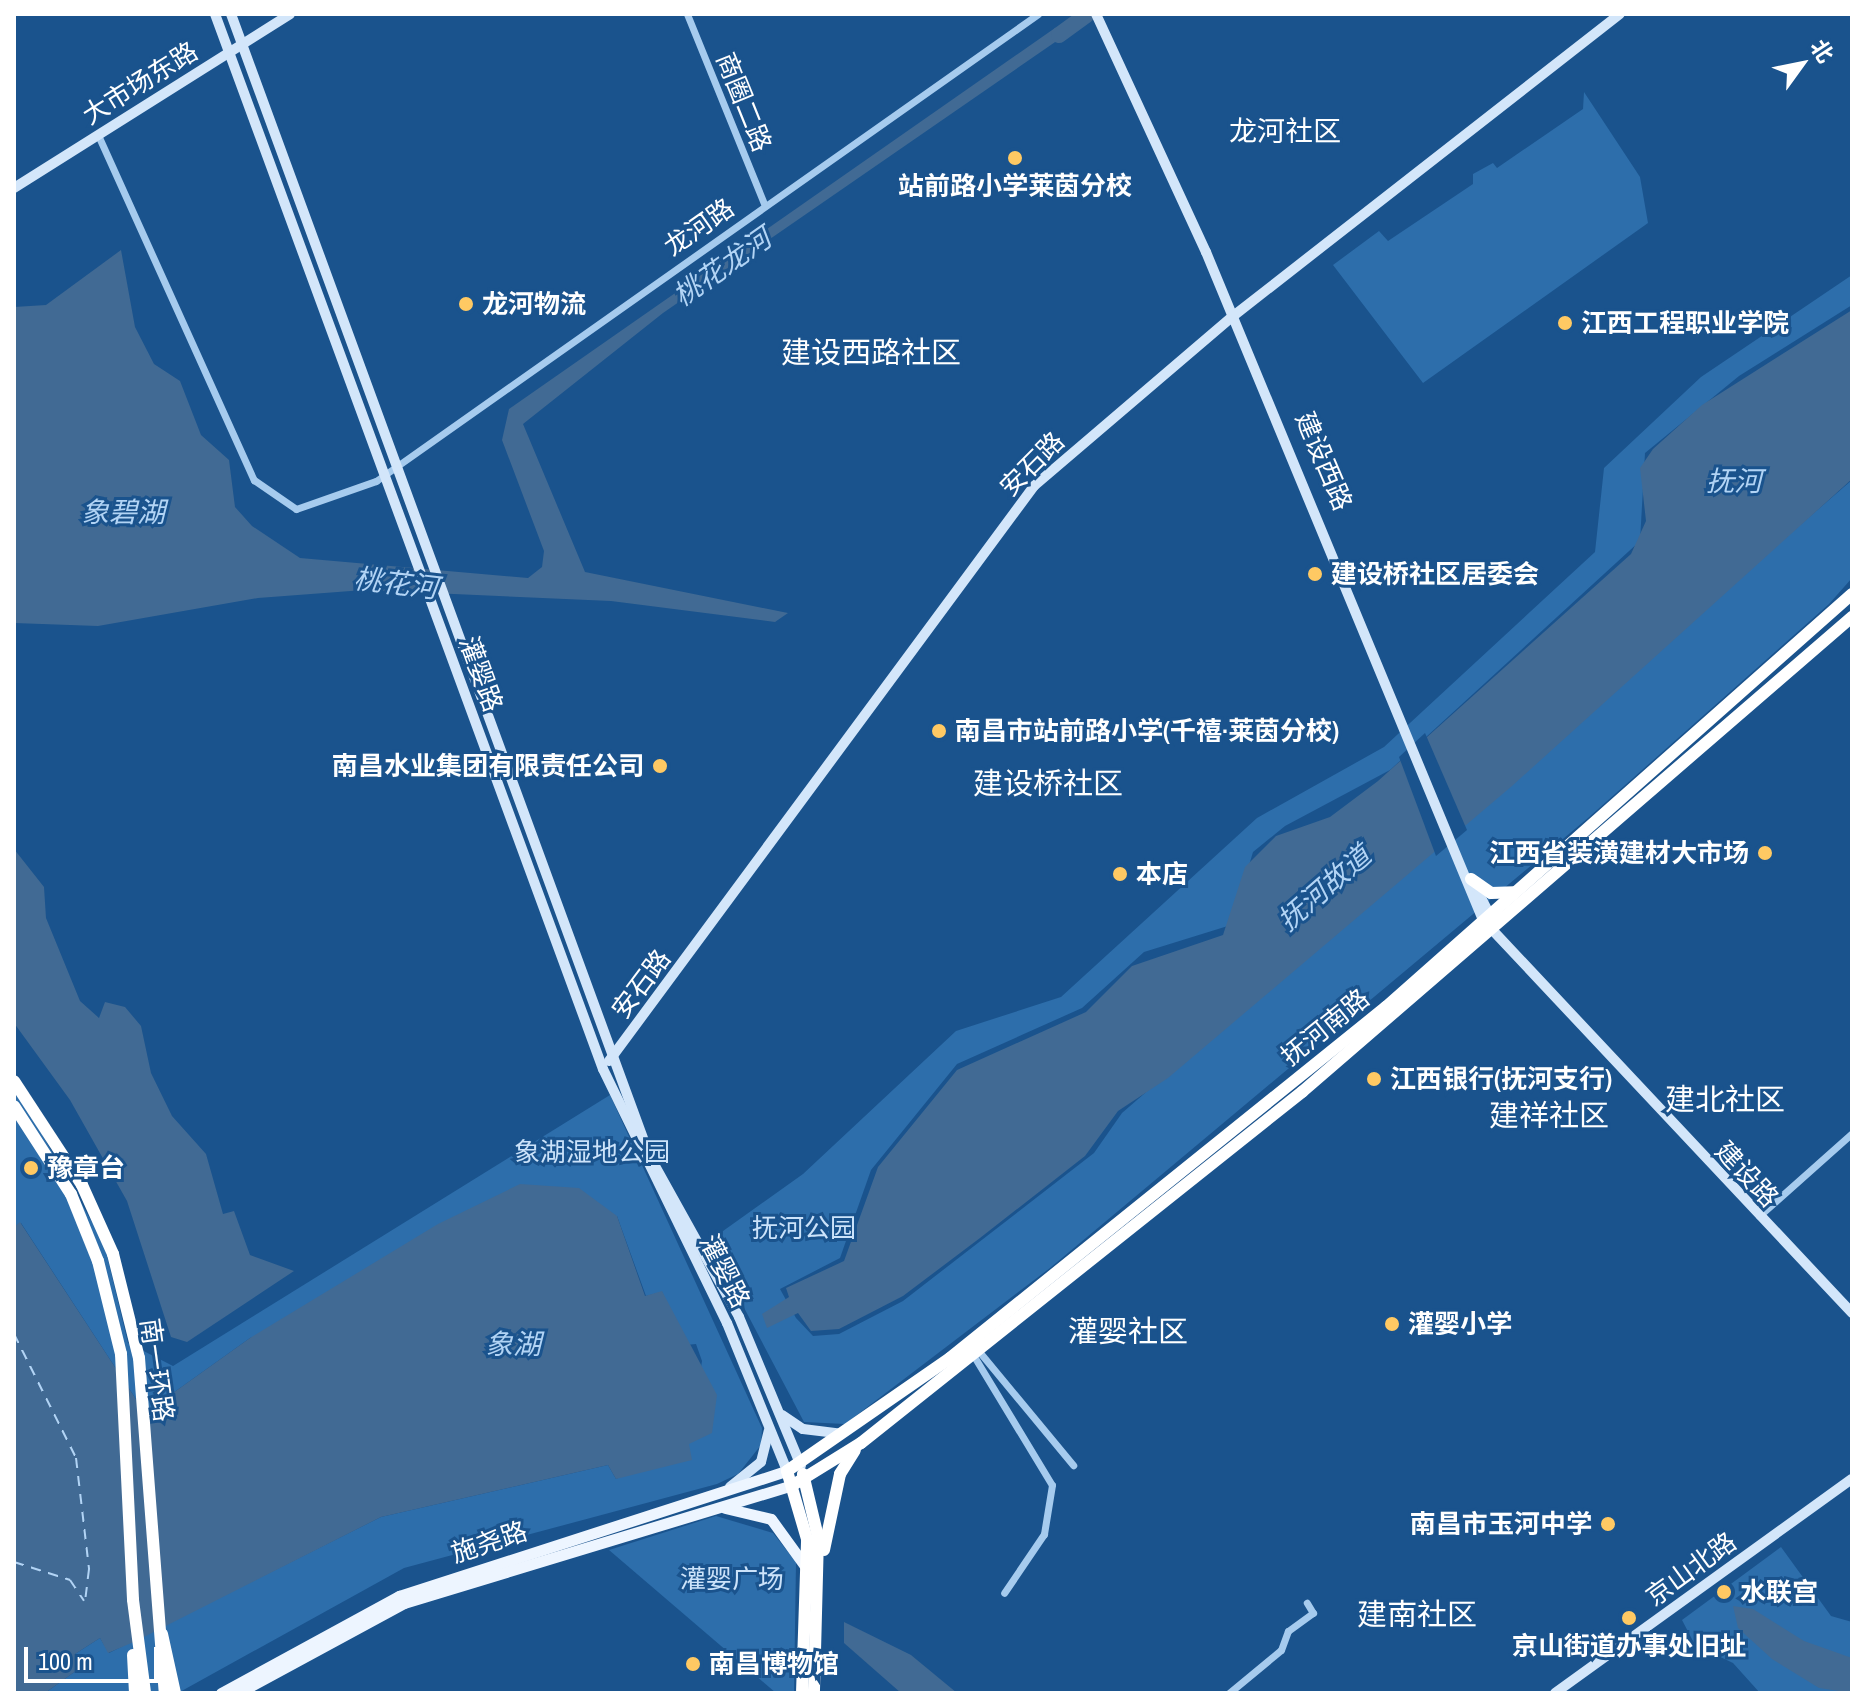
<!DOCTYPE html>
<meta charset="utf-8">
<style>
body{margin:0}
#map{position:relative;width:1866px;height:1707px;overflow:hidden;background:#1a538d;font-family:"Archivo Narrow","Noto Sans SC",sans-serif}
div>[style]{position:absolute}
.green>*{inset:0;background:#2d6eab}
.water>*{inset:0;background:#416a94}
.pier>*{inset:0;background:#1a538d}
.river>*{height:16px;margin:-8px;padding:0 8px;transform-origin:8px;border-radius:8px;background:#416a94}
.ferry>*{height:2px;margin-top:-1px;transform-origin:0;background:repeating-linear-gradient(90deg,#b2d4f5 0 10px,transparent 0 18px)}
.street>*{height:7px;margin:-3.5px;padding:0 3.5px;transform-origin:3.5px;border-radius:3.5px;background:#a6cbee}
.secondary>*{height:10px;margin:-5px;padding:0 5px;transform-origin:5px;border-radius:5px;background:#d3e6fa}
.primary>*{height:11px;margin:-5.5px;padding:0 5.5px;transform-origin:5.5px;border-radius:5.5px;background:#edf5ff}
.highway>*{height:12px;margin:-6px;padding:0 6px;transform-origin:6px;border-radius:6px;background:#fff}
.dots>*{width:22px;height:22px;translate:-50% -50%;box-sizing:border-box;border:4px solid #1a538d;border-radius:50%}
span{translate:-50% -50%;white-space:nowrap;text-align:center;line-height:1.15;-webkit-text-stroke:6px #1a538d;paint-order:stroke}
.street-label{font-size:26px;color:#fff}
.poi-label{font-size:26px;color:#fff;font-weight:700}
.left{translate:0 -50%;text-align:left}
.right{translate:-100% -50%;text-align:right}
.park-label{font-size:26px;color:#cce3fa}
.neighbourhood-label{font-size:28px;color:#fff}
.water-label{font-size:28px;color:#b2d4f5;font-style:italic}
.quarter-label{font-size:30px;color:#fff}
.frame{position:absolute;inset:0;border:16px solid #fff;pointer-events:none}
.north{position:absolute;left:1762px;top:24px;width:80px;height:80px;-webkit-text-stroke:6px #1a538d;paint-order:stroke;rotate:57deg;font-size:22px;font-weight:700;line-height:32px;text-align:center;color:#fff}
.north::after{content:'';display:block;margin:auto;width:28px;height:36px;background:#fff;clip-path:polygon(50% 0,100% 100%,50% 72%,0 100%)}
.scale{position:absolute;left:24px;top:1647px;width:134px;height:36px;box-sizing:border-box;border:4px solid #fff;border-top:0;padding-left:10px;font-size:24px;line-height:28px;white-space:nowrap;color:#fff;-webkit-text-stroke:6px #1a538d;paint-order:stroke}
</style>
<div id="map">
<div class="green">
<i style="clip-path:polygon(1584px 92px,1640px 177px,1648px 223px,1423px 383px,1333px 265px,1379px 231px,1388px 241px,1473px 184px,1473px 174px,1493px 163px,1497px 168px,1583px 109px)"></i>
<i style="clip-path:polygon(1852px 275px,1852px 305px,1739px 376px,1645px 453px,1640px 541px,1390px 770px,1285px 826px,1253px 852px,1231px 925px,1144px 952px,1082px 1008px,957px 1064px,871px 1170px,840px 1258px,780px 1289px,796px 1318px,813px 1336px,839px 1334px,903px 1301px,1094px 1153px,1122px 1113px,1852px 480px,1852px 578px,1829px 604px,1588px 818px,1050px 1268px,845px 1424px,804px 1422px,709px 1241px,803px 1174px,956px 1031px,1061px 997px,1257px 818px,1384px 747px,1595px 552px,1604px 468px,1701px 377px)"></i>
<i style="clip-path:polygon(14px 1085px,104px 1243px,128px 1343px,173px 1366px,610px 1095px,762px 1428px,761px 1445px,738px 1474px,717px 1484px,404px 1568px,178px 1693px,45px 1693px,80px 1668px,75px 1654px,100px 1638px,109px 1653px,381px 1517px,608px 1465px,616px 1479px,689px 1443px,702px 1361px,696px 1344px,686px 1345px,662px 1292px,646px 1296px,617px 1216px,250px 1338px,145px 1413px,21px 1223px,14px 1227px)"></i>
<i style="clip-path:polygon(716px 1516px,773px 1533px,796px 1562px,794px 1693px,776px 1693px,609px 1550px)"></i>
<i style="clip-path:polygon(1781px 1547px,1831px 1616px,1852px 1622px,1852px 1693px,1760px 1693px,1733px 1663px,1695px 1645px,1682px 1620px)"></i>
</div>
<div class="water">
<i style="clip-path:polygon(1090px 18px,663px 313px,523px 424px,585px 572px,788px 613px,775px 622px,611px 601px,364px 590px,258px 598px,98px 626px,14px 623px,14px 307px,46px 305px,121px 250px,135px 327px,154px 364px,180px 381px,201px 435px,229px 460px,235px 507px,252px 526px,300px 558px,528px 578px,542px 567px,544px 551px,502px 440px,509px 409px,1055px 28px)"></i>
<i style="clip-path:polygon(1852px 310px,1852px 479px,1512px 786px,1168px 1078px,1118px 1111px,1085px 1156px,980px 1238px,903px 1296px,839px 1329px,811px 1331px,798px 1313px,767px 1328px,762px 1314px,789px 1297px,786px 1288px,844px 1261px,878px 1167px,957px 1070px,1086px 1012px,1132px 966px,1223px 935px,1245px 867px,1276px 836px,1330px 817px,1378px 781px,1631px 554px,1646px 521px,1640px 468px,1653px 449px,1702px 405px)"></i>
<i style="clip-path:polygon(14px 849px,44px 887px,46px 918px,80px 1001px,99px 1018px,105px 1002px,125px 1007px,141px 1026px,151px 1073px,172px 1116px,206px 1154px,223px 1214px,234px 1211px,250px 1255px,294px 1271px,187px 1342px,171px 1337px,127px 1201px,70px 1100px,14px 1023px)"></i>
<i style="clip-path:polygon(520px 1184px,579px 1188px,617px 1216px,645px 1296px,662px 1291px,717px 1395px,712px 1433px,689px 1444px,692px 1460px,616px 1479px,608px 1465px,381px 1517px,136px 1641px,108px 1653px,100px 1638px,75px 1654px,80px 1668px,45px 1693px,14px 1693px,14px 1227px,20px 1222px,145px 1413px,250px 1338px,438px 1224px)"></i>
<i style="clip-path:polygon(1733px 1606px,1753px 1609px,1804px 1641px,1852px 1658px,1852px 1693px,1819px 1688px,1772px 1659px,1738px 1628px)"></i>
<i style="clip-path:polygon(844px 1622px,911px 1655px,957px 1693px,901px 1693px,844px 1643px)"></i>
</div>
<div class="pier">
<i style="clip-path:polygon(1425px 733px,1467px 830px,1436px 856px,1399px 757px)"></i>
</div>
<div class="river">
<i style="left:1059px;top:35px;width:34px;rotate:-36deg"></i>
</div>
<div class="ferry">
<i style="left:14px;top:1334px;width:139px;rotate:63.4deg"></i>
<i style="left:76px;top:1458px;width:112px;rotate:83.3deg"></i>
<i style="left:89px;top:1569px;width:33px;rotate:97deg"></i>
<i style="left:14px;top:1562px;width:59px;rotate:17.8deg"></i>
<i style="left:70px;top:1580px;width:25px;rotate:56deg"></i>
</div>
<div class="street">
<i style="left:687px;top:14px;width:207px;rotate:67.9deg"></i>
<i style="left:98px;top:135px;width:379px;rotate:65.7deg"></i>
<i style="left:254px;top:480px;width:51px;rotate:34.6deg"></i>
<i style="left:296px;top:509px;width:85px;rotate:-19.3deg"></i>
<i style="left:376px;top:481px;width:810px;rotate:-35.2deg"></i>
<i style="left:1759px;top:1216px;width:125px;rotate:-41.7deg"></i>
<i style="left:977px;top:1349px;width:151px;rotate:50.4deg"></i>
<i style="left:972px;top:1353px;width:154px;rotate:58.8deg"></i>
<i style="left:1052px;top:1485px;width:50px;rotate:99.3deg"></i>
<i style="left:1044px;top:1534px;width:71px;rotate:124.1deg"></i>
<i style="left:1229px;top:1693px;width:67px;rotate:-39.6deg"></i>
<i style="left:1281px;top:1650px;width:20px;rotate:-70deg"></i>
<i style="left:1288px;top:1631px;width:31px;rotate:-36deg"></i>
<i style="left:1313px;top:1613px;width:12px;rotate:-121deg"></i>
</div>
<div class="secondary">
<i style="left:215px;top:14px;width:1124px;rotate:69.81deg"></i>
<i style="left:603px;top:1069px;width:283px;rotate:64deg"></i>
<i style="left:727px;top:1323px;width:160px;rotate:67.9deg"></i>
<i style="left:231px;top:14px;width:1217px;rotate:69.87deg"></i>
<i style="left:650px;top:1157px;width:183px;rotate:60.9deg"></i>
<i style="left:739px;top:1317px;width:161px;rotate:67.4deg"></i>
<i style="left:1096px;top:14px;width:262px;rotate:65.2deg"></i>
<i style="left:1206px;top:252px;width:723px;rotate:67.48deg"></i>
<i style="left:1483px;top:920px;width:539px;rotate:46.8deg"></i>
<i style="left:14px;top:188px;width:326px;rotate:-32.2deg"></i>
<i style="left:1472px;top:880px;width:44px;rotate:62.9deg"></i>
<i style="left:609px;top:1061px;width:715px;rotate:-53.53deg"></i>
<i style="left:1034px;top:486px;width:260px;rotate:-40.5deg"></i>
<i style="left:1232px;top:317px;width:492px;rotate:-38deg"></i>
<i style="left:782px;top:1415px;width:25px;rotate:34deg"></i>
<i style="left:803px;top:1429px;width:38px;rotate:7deg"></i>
<i style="left:730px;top:1487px;width:40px;rotate:-39deg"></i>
<i style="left:761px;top:1462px;width:32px;rotate:-76deg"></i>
<i style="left:1555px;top:1693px;width:366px;rotate:-35.8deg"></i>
</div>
<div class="primary">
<i style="left:725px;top:1508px;width:47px;rotate:13.4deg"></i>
<i style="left:771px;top:1519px;width:58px;rotate:54.1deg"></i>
<i style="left:221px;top:1693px;width:203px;rotate:-28.6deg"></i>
<i style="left:399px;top:1596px;width:408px;rotate:-17.9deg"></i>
<i style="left:238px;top:1693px;width:189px;rotate:-28.5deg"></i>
<i style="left:404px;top:1603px;width:407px;rotate:-16.9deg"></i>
</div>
<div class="highway">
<i style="left:1471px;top:879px;width:24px;rotate:35deg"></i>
<i style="left:1491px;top:893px;width:23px;rotate:-2deg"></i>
<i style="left:14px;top:1081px;width:124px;rotate:56.8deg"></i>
<i style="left:82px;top:1185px;width:76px;rotate:65.8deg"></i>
<i style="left:113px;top:1254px;width:107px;rotate:76deg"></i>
<i style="left:139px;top:1358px;width:336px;rotate:85.6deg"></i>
<i style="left:14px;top:1106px;width:105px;rotate:57.1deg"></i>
<i style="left:71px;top:1194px;width:72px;rotate:68.1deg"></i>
<i style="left:98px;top:1261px;width:96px;rotate:76.1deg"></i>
<i style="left:121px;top:1354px;width:246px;rotate:87.2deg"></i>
<i style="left:133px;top:1600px;width:94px;rotate:82.6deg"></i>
<i style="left:803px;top:1474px;width:65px;rotate:76.6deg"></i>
<i style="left:818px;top:1537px;width:156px;rotate:91.5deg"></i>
<i style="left:793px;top:1485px;width:80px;rotate:-31.7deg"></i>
<i style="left:861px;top:1443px;width:564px;rotate:-38.52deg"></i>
<i style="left:1302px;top:1092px;width:727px;rotate:-40.82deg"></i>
<i style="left:824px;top:1550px;width:78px;rotate:-78.1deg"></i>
<i style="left:840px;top:1474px;width:28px;rotate:-58deg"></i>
<i style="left:162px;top:1634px;width:60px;rotate:77.6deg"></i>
<i style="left:133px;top:1655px;width:38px;rotate:87deg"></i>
<i style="left:802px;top:1693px;width:154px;rotate:-88.1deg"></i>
<i style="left:807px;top:1539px;width:71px;rotate:-106.4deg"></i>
<i style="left:787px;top:1471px;width:198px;rotate:-34.7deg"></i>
<i style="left:950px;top:1358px;width:560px;rotate:-38.84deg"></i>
<i style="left:1386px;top:1007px;width:623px;rotate:-41.55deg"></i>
</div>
<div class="dots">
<i style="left:1015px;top:158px;background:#ffc963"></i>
<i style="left:466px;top:304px;background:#ffc963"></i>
<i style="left:1565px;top:323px;background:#ffc963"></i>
<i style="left:1315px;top:574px;background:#ffc963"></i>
<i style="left:939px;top:731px;background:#ffc963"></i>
<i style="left:660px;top:766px;background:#ffc963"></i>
<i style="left:1765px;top:853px;background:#ffc963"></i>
<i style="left:1120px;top:874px;background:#ffc963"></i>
<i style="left:1374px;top:1079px;background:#ffc963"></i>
<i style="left:31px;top:1168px;background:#ffc963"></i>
<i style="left:1392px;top:1324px;background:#ffc963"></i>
<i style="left:1608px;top:1524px;background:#ffc963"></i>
<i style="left:1724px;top:1592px;background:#ffc963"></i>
<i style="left:1629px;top:1618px;background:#ffc963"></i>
<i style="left:693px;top:1664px;background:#ffc963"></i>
</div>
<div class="street-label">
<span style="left:140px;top:83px;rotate:-32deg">大市场东路</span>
<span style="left:744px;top:102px;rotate:68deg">商圈二路</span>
<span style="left:699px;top:227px;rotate:-35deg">龙河路</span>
<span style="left:1324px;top:461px;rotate:67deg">建设西路</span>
<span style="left:1032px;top:464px;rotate:-45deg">安石路</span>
<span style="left:481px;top:674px;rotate:70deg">灌婴路</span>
<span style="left:641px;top:984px;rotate:-53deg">安石路</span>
<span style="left:1325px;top:1027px;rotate:-39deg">抚河南路</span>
<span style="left:1747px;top:1174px;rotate:47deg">建设路</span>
<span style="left:725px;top:1271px;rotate:63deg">灌婴路</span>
<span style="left:157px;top:1370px;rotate:82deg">南一环路</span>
<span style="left:489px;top:1542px;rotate:-18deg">施尧路</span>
<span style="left:1691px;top:1569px;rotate:-36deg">京山北路</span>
</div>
<div class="poi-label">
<span style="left:1015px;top:186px">站前路小学莱茵分校</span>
<span class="left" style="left:482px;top:304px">龙河物流</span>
<span class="left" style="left:1581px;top:323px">江西工程职业学院</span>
<span class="left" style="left:1331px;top:574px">建设桥社区居委会</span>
<span class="left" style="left:955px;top:731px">南昌市站前路小学(千禧·莱茵分校)</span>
<span class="right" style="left:644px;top:766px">南昌水业集团有限责任公司</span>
<span class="right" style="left:1749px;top:853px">江西省装潢建材大市场</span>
<span class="left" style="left:1136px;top:874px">本店</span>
<span class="left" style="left:1390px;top:1079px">江西银行(抚河支行)</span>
<span class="left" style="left:47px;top:1168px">豫章台</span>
<span class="left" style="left:1408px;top:1324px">灌婴小学</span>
<span class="right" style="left:1592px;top:1524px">南昌市玉河中学</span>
<span class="left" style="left:1740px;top:1592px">水联宫</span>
<span style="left:1629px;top:1646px">京山街道办事处旧址</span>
<span class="left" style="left:709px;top:1664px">南昌博物馆</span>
</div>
<div class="park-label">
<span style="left:592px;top:1152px">象湖湿地公园</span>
<span style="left:804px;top:1228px">抚河公园</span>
<span style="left:732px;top:1579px">灌婴广场</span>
</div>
<div class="neighbourhood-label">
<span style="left:1285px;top:131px">龙河社区</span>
</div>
<div class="water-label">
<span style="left:722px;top:267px;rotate:-35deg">桃花龙河</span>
<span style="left:1734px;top:481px">抚河</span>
<span style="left:123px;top:512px">象碧湖</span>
<span style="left:396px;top:583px;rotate:7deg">桃花河</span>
<span style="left:1324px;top:888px;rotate:-41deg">抚河故道</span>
<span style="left:513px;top:1344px">象湖</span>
</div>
<div class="quarter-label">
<span style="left:871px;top:352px">建设西路社区</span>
<span style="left:1048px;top:783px">建设桥社区</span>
<span style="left:1725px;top:1099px">建北社区</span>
<span style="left:1549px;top:1115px">建祥社区</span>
<span style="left:1128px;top:1331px">灌婴社区</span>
<span style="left:1417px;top:1614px">建南社区</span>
</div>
<div class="frame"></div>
<div class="north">北</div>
<div class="scale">100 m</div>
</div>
